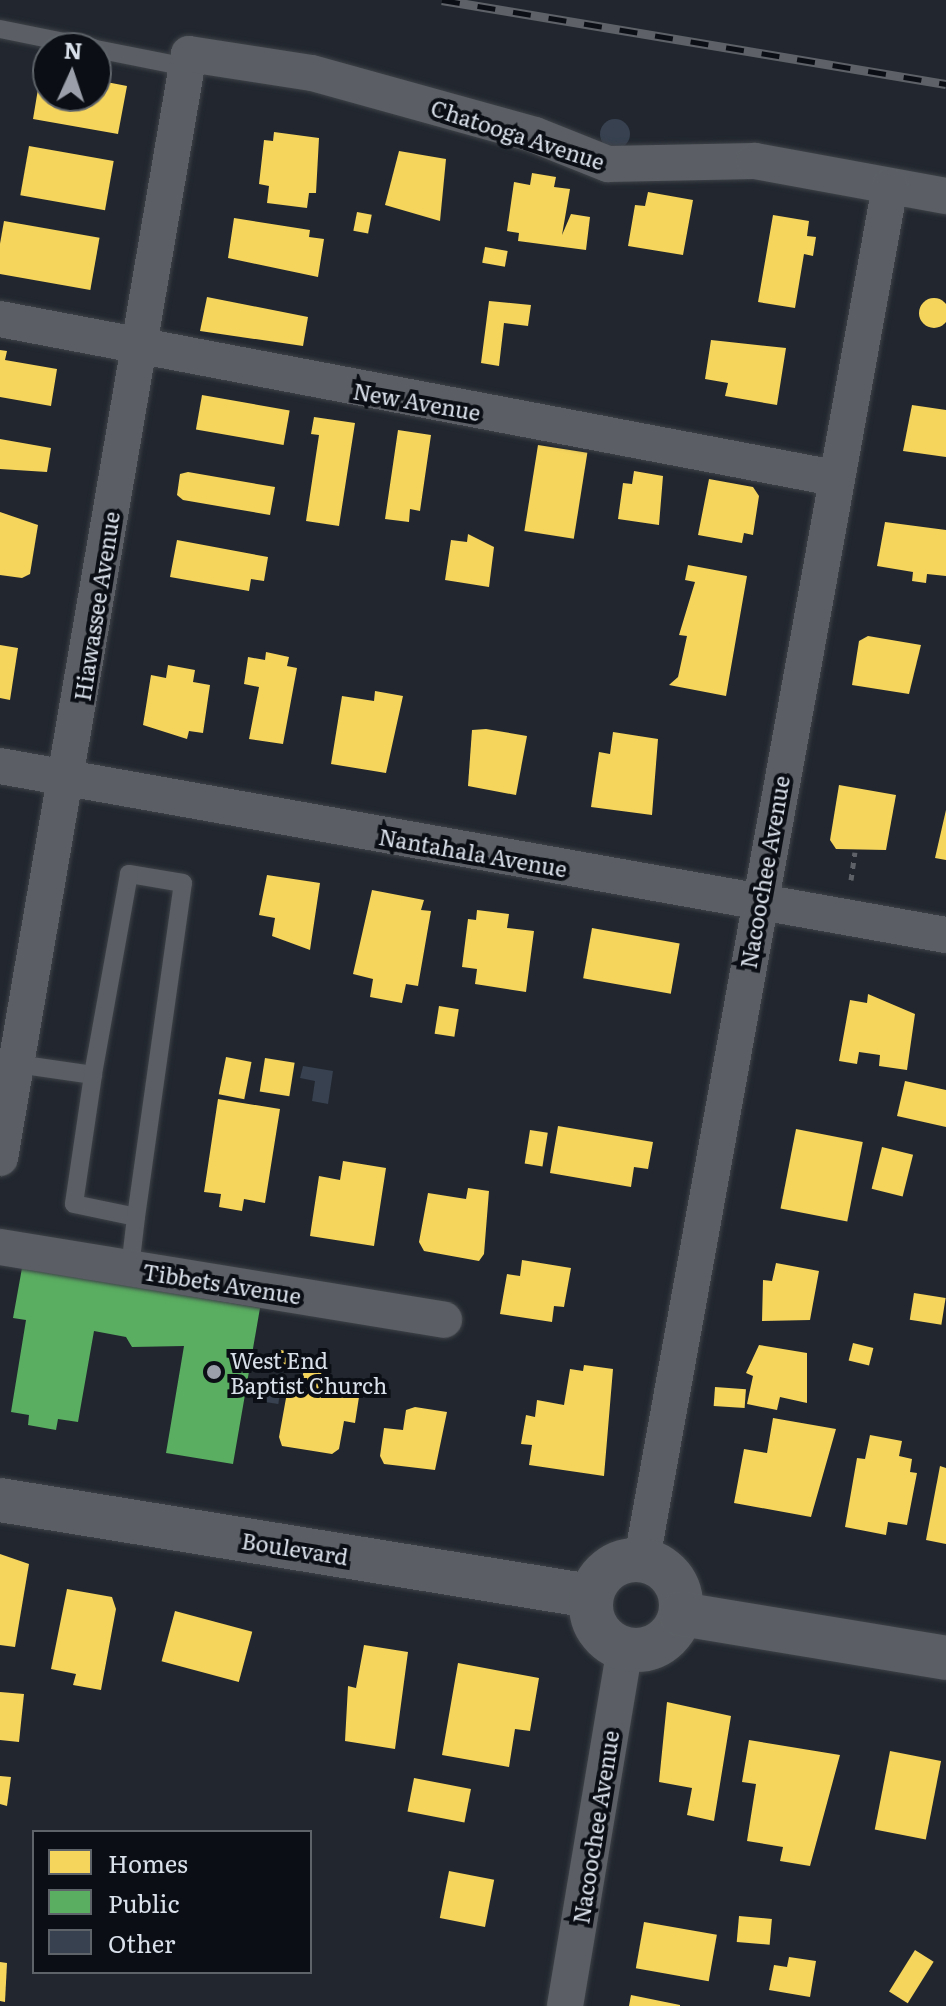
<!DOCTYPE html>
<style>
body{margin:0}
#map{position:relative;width:946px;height:2006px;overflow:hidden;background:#22272f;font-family:Literata,serif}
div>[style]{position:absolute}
.homes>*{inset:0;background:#f6d55c;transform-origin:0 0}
.round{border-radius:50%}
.public>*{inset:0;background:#5aae61}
.building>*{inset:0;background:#374150;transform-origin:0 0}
.path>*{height:5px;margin-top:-2.5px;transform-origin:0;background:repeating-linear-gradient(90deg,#5e6268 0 6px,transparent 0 12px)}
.roads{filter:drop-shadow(0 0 2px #3e4248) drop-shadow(0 0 2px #3e4248)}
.service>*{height:18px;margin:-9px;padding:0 9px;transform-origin:9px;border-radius:9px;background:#5b5f65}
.minor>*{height:36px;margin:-18px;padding:0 18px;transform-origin:18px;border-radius:18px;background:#5b5f65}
.tertiary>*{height:44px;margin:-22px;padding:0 22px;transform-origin:22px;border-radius:22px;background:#5b5f65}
.tertiary>.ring{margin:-22px;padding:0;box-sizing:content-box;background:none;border:44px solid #5b5f65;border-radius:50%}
.rail>*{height:9px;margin-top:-4.5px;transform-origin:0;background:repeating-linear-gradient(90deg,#0b0f15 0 18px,#5e6268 0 36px);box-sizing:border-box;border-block:2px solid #5e6268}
.dots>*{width:22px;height:22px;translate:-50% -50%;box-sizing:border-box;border:4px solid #0b0f15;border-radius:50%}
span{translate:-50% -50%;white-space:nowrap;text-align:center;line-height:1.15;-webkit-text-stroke:8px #0b0f15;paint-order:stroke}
.street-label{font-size:22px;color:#dae0ea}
.poi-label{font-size:22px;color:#dae0ea}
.left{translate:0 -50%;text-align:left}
.legend{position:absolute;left:32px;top:1830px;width:280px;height:144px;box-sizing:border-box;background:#0b0f15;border:2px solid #5e636a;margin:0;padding:10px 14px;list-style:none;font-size:24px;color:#dae0ea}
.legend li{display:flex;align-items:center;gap:16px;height:40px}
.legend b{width:40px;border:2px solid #5e636a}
.north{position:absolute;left:32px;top:32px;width:80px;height:80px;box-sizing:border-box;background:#0b0f15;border:2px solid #5e636a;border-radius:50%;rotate:3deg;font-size:22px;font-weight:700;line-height:32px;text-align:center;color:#dae0ea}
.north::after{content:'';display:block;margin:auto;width:28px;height:36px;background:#9a9fa9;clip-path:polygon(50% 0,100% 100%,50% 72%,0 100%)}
</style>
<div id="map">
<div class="homes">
<i style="clip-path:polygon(41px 71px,48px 72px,48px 96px,96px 96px,96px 80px,127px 86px,118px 134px,33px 119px)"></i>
<i style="clip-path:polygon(274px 132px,319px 138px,316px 193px,309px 193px,307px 208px,267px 203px,269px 186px,259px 184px,264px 140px,273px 141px)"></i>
<i style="left:29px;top:146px;width:86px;height:50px;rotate:10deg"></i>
<i style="clip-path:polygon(399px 151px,446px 159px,440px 221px,385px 205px)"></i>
<i style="clip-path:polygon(532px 173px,556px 177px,554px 187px,570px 189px,562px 235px,571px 214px,590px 217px,586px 250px,518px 241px,519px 233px,507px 231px,514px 182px,530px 185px)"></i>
<i style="clip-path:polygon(648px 192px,693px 200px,683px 255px,628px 246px,635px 205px,645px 206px)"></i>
<i style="left:357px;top:212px;width:15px;height:19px;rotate:11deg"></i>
<i style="clip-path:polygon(773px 215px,809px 221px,807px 236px,816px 237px,813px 256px,804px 254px,795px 308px,758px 302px)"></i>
<i style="clip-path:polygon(234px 218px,310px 230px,309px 237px,324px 239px,318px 277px,228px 258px)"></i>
<i style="left:4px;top:221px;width:97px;height:53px;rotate:10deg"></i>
<i style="left:485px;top:247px;width:23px;height:16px;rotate:10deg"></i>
<i style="clip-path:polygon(207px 297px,308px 317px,303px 346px,200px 331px)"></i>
<i class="round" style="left:919px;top:298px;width:30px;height:30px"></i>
<i style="clip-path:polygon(489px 301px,531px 305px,528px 326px,504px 323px,499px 366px,481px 363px)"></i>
<i style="clip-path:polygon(711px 340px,786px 348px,777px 405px,725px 396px,728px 383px,705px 379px)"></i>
<i style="clip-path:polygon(0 350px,7px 351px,5px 360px,57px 369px,51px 406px,0 397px)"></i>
<i style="left:202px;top:395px;width:89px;height:35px;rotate:10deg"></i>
<i style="clip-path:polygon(912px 405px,946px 410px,946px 457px,903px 451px)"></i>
<i style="clip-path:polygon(314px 417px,355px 423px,339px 526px,306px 521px,319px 435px,311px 434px)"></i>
<i style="clip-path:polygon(398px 430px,431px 435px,420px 511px,410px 509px,409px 522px,385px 519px)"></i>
<i style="clip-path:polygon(0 439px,51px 448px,47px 472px,0 469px)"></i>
<i style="left:538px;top:445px;width:50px;height:87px;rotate:9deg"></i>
<i style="clip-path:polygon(634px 471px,663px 476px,659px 525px,618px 519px,623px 483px,632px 484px)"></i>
<i style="clip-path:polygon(188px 472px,275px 487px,270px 515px,183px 500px,177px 495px,180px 474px)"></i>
<i style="clip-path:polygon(709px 479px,753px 487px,759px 496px,753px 535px,744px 533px,742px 543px,698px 535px)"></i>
<i style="clip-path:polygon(0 512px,38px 525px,30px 574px,22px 578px,0 575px)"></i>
<i style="clip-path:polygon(885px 522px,946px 530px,946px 576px,927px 574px,926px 583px,912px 581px,913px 572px,877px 566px)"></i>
<i style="clip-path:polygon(468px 534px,494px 547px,489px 587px,445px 580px,451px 540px,467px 542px)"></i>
<i style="clip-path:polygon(177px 540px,268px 557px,264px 581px,251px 579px,249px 591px,170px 577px)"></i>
<i style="clip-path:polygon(688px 565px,747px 576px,726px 696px,669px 685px,678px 677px,687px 636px,679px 635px,695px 582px,685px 580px)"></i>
<i style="clip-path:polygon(868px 636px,921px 645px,909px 694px,852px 685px,859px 641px)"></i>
<i style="clip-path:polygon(0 645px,18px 648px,10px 700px,0 698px)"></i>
<i style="clip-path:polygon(266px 652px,289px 657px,287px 666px,297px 668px,283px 744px,249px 739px,259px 687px,244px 684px,248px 657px,265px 660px)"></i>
<i style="clip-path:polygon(168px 665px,195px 670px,193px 682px,210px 685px,203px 733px,189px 731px,187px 739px,143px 725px,151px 675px,166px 678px)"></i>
<i style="clip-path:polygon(375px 691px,403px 696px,386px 773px,331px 764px,342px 696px,374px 701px)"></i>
<i style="clip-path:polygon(486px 729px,527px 736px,516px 795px,468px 786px,472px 730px)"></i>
<i style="clip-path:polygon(613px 732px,658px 739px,652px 815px,591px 807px,599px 752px,610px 754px)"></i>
<i style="clip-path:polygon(839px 785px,896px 795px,886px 850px,836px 849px,830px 840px)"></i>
<i style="clip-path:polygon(946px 810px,946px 860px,935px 858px)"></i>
<i style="clip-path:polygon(267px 875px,320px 883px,310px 950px,272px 936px,275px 918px,259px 915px)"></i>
<i style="clip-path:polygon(372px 890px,424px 900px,421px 910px,431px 911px,418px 986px,406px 984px,402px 1003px,370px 997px,373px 979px,353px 974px)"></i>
<i style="clip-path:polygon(477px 910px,509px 914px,507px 928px,534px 931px,526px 992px,475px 984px,477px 969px,462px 967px,468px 919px,476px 920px)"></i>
<i style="left:592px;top:928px;width:89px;height:51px;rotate:10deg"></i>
<i style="clip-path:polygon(868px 994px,915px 1014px,907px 1070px,879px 1066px,880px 1055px,859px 1052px,857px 1064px,839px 1061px,850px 1000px,867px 1003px)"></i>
<i style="left:439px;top:1006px;width:20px;height:28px;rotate:9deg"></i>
<i style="left:226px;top:1057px;width:26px;height:38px;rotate:11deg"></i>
<i style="left:265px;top:1058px;width:30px;height:34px;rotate:9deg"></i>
<i style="clip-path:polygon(905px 1081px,946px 1090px,946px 1127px,897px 1116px)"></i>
<i style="clip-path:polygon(218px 1099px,280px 1109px,265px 1203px,244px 1199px,242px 1211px,219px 1207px,221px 1194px,204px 1192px)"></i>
<i style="clip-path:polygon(558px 1126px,653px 1142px,648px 1169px,634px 1167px,631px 1187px,550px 1173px)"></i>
<i style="left:796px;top:1129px;width:68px;height:81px;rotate:11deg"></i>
<i style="left:530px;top:1130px;width:18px;height:34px;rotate:9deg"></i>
<i style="left:882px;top:1147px;width:32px;height:43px;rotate:14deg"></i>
<i style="clip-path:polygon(343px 1161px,386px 1168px,374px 1246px,310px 1236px,319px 1176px,340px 1180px)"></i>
<i style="clip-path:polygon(468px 1188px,489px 1191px,484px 1254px,479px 1261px,424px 1251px,419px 1242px,428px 1193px,466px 1199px)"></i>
<i style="clip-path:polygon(522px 1260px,571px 1268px,564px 1307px,554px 1306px,552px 1322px,500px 1314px,507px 1274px,520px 1276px)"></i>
<i style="clip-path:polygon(776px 1263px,819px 1271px,810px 1320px,762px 1321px,763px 1280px,772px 1281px)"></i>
<i style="left:914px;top:1293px;width:32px;height:27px;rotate:9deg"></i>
<i style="left:853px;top:1343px;width:21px;height:18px;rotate:14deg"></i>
<i style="clip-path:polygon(759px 1345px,807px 1353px,807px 1403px,780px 1397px,777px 1410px,747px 1404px,753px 1376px,746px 1373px)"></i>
<i style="left:281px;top:1350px;width:13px;height:14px;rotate:13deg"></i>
<i style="clip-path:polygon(305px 1360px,324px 1363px,320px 1392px,359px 1397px,355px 1423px,344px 1421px,339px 1449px,332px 1454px,282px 1446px,279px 1437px,288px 1387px,301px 1389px)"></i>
<i style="clip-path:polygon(584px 1365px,613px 1369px,604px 1476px,529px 1465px,532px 1445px,521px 1444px,526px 1415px,535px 1417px,537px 1400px,564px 1405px,570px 1369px,583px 1371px)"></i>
<i style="left:715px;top:1387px;width:31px;height:19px;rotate:4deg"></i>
<i style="clip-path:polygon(415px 1407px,447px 1412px,435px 1470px,384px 1464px,380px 1456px,384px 1428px,403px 1430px,406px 1410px)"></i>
<i style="clip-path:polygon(773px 1418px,836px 1429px,811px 1517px,734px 1503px,744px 1449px,767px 1453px)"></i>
<i style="clip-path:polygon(870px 1435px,902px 1441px,899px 1456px,912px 1459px,910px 1472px,917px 1473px,907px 1525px,888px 1522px,886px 1535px,845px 1527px,857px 1458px,865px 1459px)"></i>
<i style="clip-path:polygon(940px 1466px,946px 1468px,946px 1544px,926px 1540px)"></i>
<i style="clip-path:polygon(0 1554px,29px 1564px,15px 1647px,0 1645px)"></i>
<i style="clip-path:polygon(67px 1589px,112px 1597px,116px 1609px,101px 1690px,73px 1685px,76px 1674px,51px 1669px)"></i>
<i style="left:175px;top:1611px;width:80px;height:52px;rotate:15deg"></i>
<i style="clip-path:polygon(364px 1645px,408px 1652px,395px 1749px,345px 1741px,348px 1686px,356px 1688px)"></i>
<i style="clip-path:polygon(458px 1663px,539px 1678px,530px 1731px,515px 1729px,509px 1767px,442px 1755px)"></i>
<i style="clip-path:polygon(0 1692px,24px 1694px,19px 1742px,0 1740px)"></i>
<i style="clip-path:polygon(667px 1702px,731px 1716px,714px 1821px,687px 1815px,692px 1788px,659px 1782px)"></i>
<i style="clip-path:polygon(749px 1740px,840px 1755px,810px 1866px,780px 1861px,783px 1847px,747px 1841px,756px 1784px,742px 1782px)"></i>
<i style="left:890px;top:1751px;width:52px;height:80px;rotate:11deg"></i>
<i style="clip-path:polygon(0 1776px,11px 1777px,7px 1806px,0 1804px)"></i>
<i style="left:414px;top:1778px;width:58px;height:34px;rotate:11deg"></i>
<i style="left:449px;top:1871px;width:46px;height:48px;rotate:11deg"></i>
<i style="left:739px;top:1916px;width:33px;height:26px;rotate:5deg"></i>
<i style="left:644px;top:1922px;width:74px;height:47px;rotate:10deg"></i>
<i style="left:915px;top:1950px;width:22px;height:49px;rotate:32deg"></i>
<i style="clip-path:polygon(789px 1957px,816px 1961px,810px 1997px,769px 1990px,774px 1965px,787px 1967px)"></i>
<i style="clip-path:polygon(0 1962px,7px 1963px,5px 2002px,0 2001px)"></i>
<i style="clip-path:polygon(631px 1995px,680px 2005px,680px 2006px,629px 2006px)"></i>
</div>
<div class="public">
<i style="clip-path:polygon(22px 1268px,260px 1308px,233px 1464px,166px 1453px,184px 1346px,132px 1347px,126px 1337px,94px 1331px,78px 1422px,58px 1419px,56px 1430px,28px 1425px,29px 1415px,11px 1412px,26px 1320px,13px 1318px)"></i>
</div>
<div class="building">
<i class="round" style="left:600px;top:119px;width:30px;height:30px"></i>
<i style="clip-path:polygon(303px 1066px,333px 1071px,328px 1104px,312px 1101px,315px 1081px,300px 1078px)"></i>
<i style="left:266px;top:1384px;width:15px;height:18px;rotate:8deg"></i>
</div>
<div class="path">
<i style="left:851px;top:880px;width:28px;rotate:-82deg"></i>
</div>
<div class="roads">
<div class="service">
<i style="left:0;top:29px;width:95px;rotate:11.5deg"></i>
<i style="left:96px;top:49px;width:93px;rotate:11.2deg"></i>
<i style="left:17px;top:1064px;width:77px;rotate:8.2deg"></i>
<i style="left:93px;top:1075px;width:130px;rotate:98.4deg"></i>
<i style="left:74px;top:1204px;width:63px;rotate:11.8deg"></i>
<i style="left:136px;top:1217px;width:337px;rotate:-82deg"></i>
<i style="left:183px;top:883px;width:55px;rotate:-170.5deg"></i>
<i style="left:129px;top:874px;width:204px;rotate:100.2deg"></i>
<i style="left:130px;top:1268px;width:51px;rotate:-83.3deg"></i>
</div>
<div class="minor">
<i style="left:0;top:319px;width:849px;rotate:10.79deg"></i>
<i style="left:0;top:766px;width:961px;rotate:10.13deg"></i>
<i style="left:0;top:1158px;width:1120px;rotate:-80.29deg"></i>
<i style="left:189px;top:54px;width:124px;rotate:8.8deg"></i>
<i style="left:312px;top:73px;width:231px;rotate:15.5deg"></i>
<i style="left:535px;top:135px;width:79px;rotate:21.7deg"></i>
<i style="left:608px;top:164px;width:147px;rotate:-1.2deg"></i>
<i style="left:755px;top:161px;width:194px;rotate:10.4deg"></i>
<i style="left:0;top:1247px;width:450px;rotate:9.3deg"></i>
<i style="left:642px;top:1559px;width:1395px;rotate:-79.76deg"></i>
<i style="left:565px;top:2006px;width:362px;rotate:-80.5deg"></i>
</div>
<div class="tertiary">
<i style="left:0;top:1500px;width:598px;rotate:9.24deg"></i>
<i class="ring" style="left:591px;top:1560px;width:46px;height:46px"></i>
<i style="left:681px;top:1614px;width:269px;rotate:9.4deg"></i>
</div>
</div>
<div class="rail">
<i style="left:442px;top:0;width:511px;rotate:9.46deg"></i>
</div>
<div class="dots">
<i style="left:214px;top:1372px;background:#9a9fa9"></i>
</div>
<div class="street-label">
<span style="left:518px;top:134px;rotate:18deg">Chatooga Avenue</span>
<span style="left:417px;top:401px;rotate:10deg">New Avenue</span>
<span style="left:96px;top:606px;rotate:-81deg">Hiawassee Avenue</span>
<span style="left:473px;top:852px;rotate:10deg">Nantahala Avenue</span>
<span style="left:764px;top:872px;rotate:-80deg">Nacoochee Avenue</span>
<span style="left:222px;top:1283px;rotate:9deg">Tibbets Avenue</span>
<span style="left:295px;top:1548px;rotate:9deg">Boulevard</span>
<span style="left:595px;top:1827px;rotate:-81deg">Nacoochee Avenue</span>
</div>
<div class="poi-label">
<span class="left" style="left:230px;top:1372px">West End<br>Baptist Church</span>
</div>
<ul class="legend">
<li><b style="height:22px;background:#f6d55c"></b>Homes</li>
<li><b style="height:22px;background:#5aae61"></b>Public</li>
<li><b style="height:22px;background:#374150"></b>Other</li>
</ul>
<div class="north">N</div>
</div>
